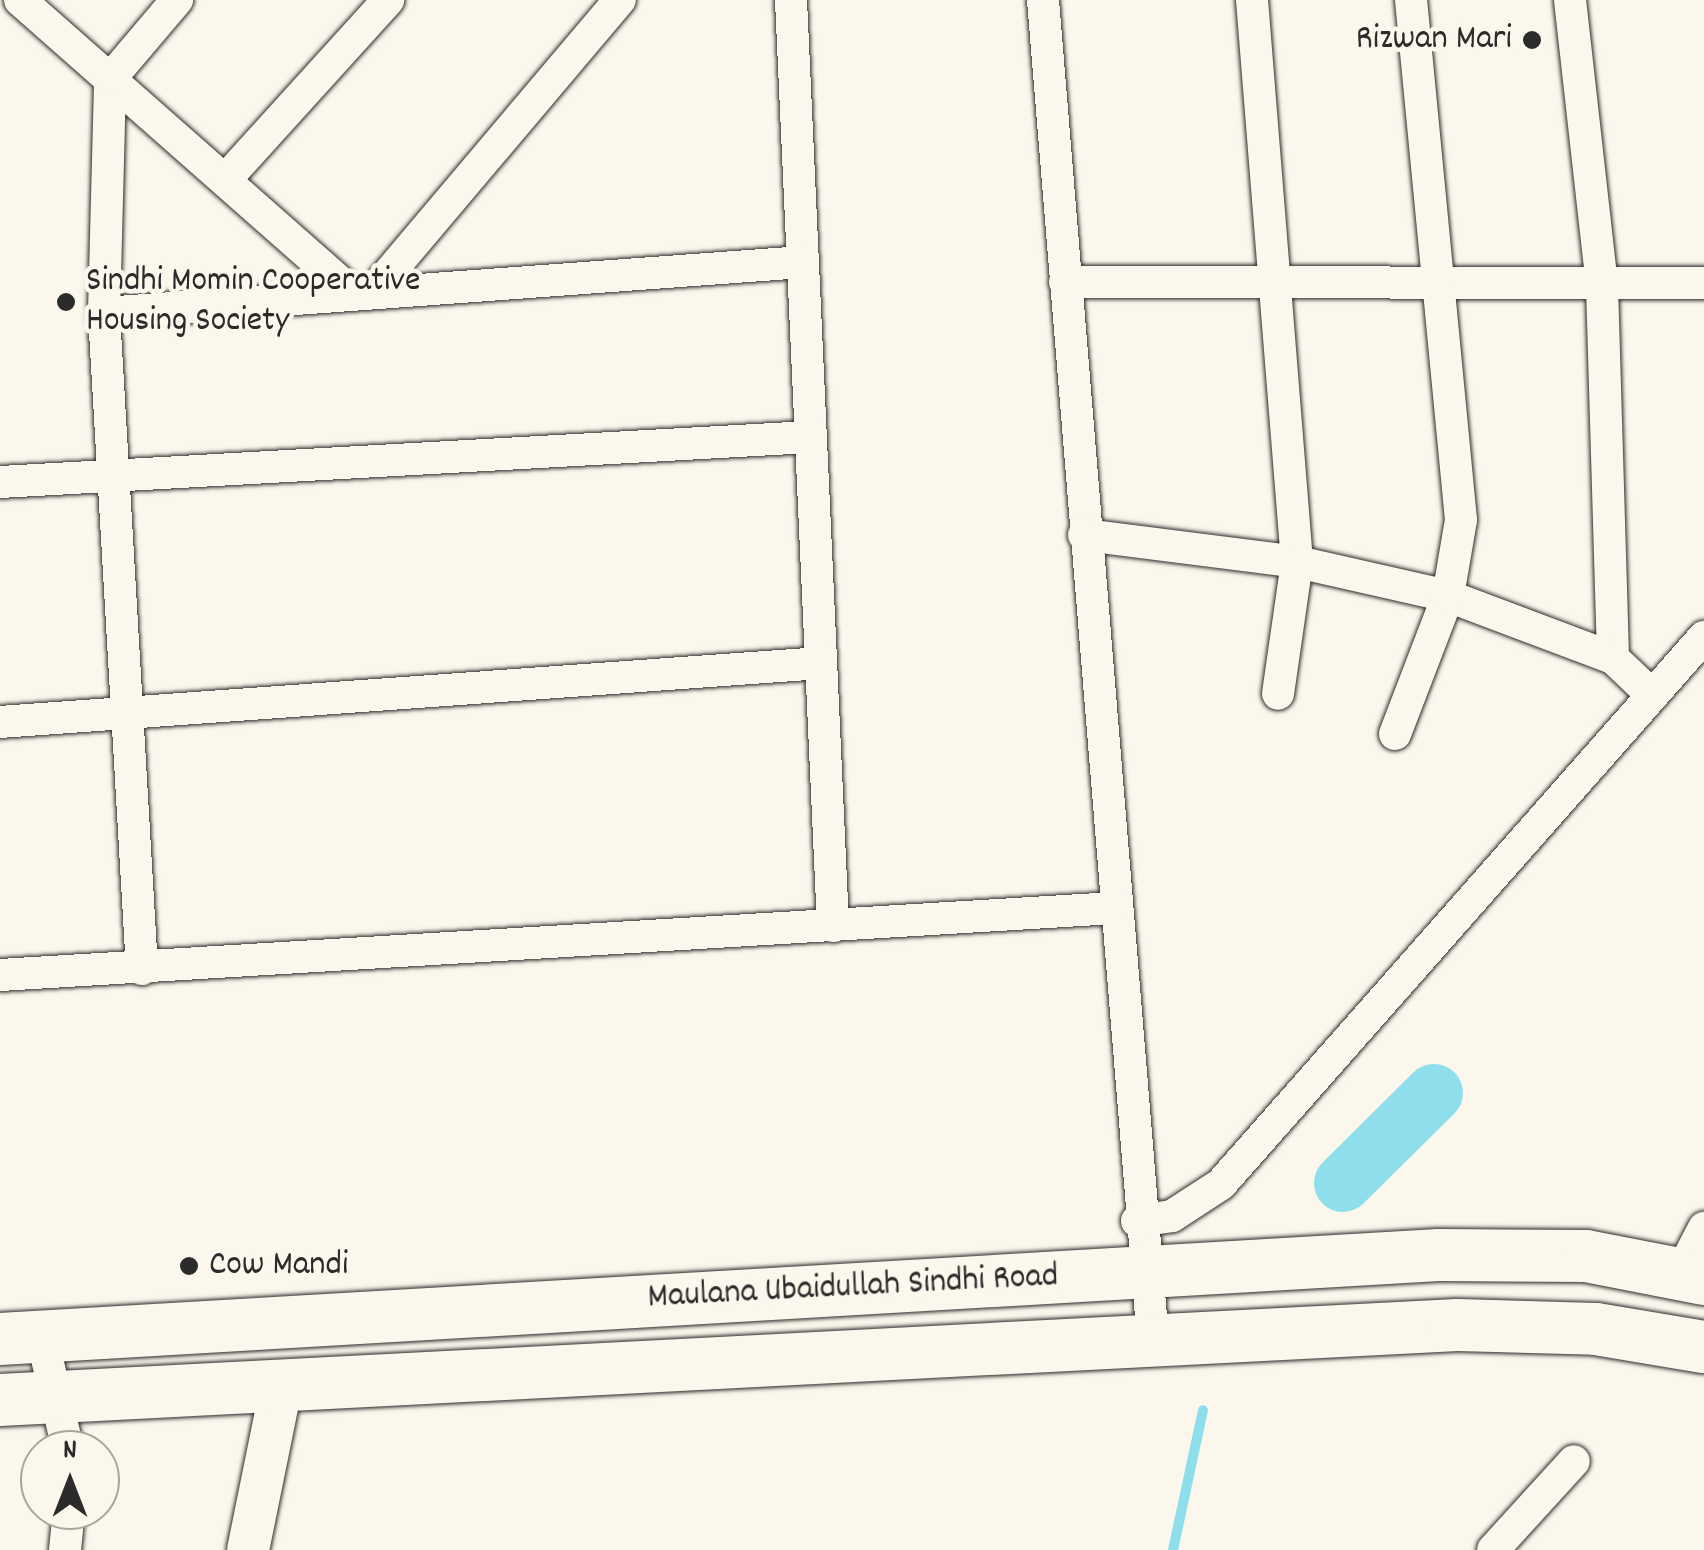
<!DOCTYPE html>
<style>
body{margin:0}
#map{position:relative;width:1704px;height:1550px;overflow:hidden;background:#fbf7ec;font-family:Dekko,sans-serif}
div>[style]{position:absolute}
.stream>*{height:10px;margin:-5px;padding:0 5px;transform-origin:5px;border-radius:5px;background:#8fdeec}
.river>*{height:58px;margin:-29px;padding:0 29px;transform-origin:29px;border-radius:29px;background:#8fdeec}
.roads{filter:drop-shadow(0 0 2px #2b2b2b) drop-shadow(0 0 2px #2b2b2b)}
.minor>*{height:32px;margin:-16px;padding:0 16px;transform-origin:16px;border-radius:16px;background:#fbf7ec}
.tertiary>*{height:42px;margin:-21px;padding:0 21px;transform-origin:21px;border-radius:21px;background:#fbf7ec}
.primary>*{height:52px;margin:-26px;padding:0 26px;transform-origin:26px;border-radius:26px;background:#fbf7ec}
.dots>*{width:28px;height:28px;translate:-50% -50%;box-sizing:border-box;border:5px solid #fbf7ec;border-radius:50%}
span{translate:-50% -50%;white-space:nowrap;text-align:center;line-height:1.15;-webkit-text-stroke:9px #fbf7ec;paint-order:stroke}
.poi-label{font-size:35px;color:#2b2b2b}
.right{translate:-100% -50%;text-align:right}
.left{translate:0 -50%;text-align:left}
.street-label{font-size:35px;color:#2b2b2b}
.north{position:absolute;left:20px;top:1430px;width:100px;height:100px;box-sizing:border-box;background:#fbf7ec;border:2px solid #a8a59f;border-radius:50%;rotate:0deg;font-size:28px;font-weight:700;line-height:40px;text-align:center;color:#2b2b2b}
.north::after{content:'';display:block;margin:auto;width:35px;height:45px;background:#2b2b2b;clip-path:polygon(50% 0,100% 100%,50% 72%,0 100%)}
</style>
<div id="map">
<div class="stream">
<i style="left:1173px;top:1550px;width:143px;rotate:-77.9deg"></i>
</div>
<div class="river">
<i style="left:1343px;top:1183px;width:128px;rotate:-44.7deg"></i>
</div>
<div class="roads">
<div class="minor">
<i style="left:20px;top:0;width:445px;rotate:41.4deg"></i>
<i style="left:791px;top:0;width:927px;rotate:87.4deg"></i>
<i style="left:1043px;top:0;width:1347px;rotate:85.31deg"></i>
<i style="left:1252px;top:0;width:564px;rotate:85.42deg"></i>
<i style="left:1297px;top:562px;width:133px;rotate:98.2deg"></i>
<i style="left:1570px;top:0;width:288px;rotate:83.6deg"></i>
<i style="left:1602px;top:286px;width:372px;rotate:88.3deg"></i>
<i style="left:225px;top:180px;width:243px;rotate:-47.8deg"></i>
<i style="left:1065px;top:282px;width:639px;rotate:0.09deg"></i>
<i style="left:372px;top:293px;width:384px;rotate:-49.8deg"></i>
<i style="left:104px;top:313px;width:234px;rotate:-88.5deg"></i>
<i style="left:110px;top:79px;width:104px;rotate:-49.7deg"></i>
<i style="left:0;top:482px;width:812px;rotate:-3.18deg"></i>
<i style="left:1084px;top:535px;width:215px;rotate:7.2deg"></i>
<i style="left:1297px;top:562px;width:155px;rotate:12.7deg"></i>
<i style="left:1448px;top:596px;width:176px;rotate:20.6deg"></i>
<i style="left:1613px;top:658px;width:54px;rotate:43.5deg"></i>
<i style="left:0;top:722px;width:823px;rotate:-4.11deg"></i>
<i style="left:1395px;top:734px;width:148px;rotate:-69deg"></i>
<i style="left:1448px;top:596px;width:77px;rotate:-80.3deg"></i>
<i style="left:1461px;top:520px;width:522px;rotate:-95.49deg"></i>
<i style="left:142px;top:969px;width:657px;rotate:-93.32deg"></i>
<i style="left:104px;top:313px;width:701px;rotate:-4.17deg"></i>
<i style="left:0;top:975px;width:1115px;rotate:-3.44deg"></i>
<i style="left:1137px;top:1221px;width:35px;rotate:-8deg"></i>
<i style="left:1172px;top:1216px;width:59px;rotate:-33.1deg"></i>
<i style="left:1221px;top:1184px;width:730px;rotate:-48.56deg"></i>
<i style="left:1681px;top:1272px;width:50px;rotate:-62.4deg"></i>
<i style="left:42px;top:1337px;width:116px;rotate:77deg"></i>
<i style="left:65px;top:1550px;width:40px;rotate:-84.3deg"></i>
<i style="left:1493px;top:1550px;width:120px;rotate:-47.7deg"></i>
</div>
<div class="tertiary">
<i style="left:248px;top:1550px;width:170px;rotate:-78.5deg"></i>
</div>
<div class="primary">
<i style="left:0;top:1339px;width:1441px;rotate:-3.34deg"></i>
<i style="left:1439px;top:1255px;width:147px;rotate:0.4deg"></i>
<i style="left:1586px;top:1256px;width:120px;rotate:11deg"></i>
<i style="left:0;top:1400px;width:1459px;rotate:-2.95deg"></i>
<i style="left:1457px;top:1325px;width:139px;rotate:1.6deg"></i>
<i style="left:1596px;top:1329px;width:109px;rotate:9.5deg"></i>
</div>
</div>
<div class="dots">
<i style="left:1532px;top:40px;background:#2b2b2b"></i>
<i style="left:66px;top:302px;background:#2b2b2b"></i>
<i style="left:189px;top:1266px;background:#2b2b2b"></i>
</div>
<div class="poi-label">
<span class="right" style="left:1512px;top:40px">Rizwan Mari</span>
<span class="left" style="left:86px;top:302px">Sindhi Momin Cooperative<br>Housing Society</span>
<span class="left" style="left:209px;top:1266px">Cow Mandi</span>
</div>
<div class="street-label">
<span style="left:853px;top:1288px;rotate:-3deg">Maulana Ubaidullah Sindhi Road</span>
</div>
<div class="north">N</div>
</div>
